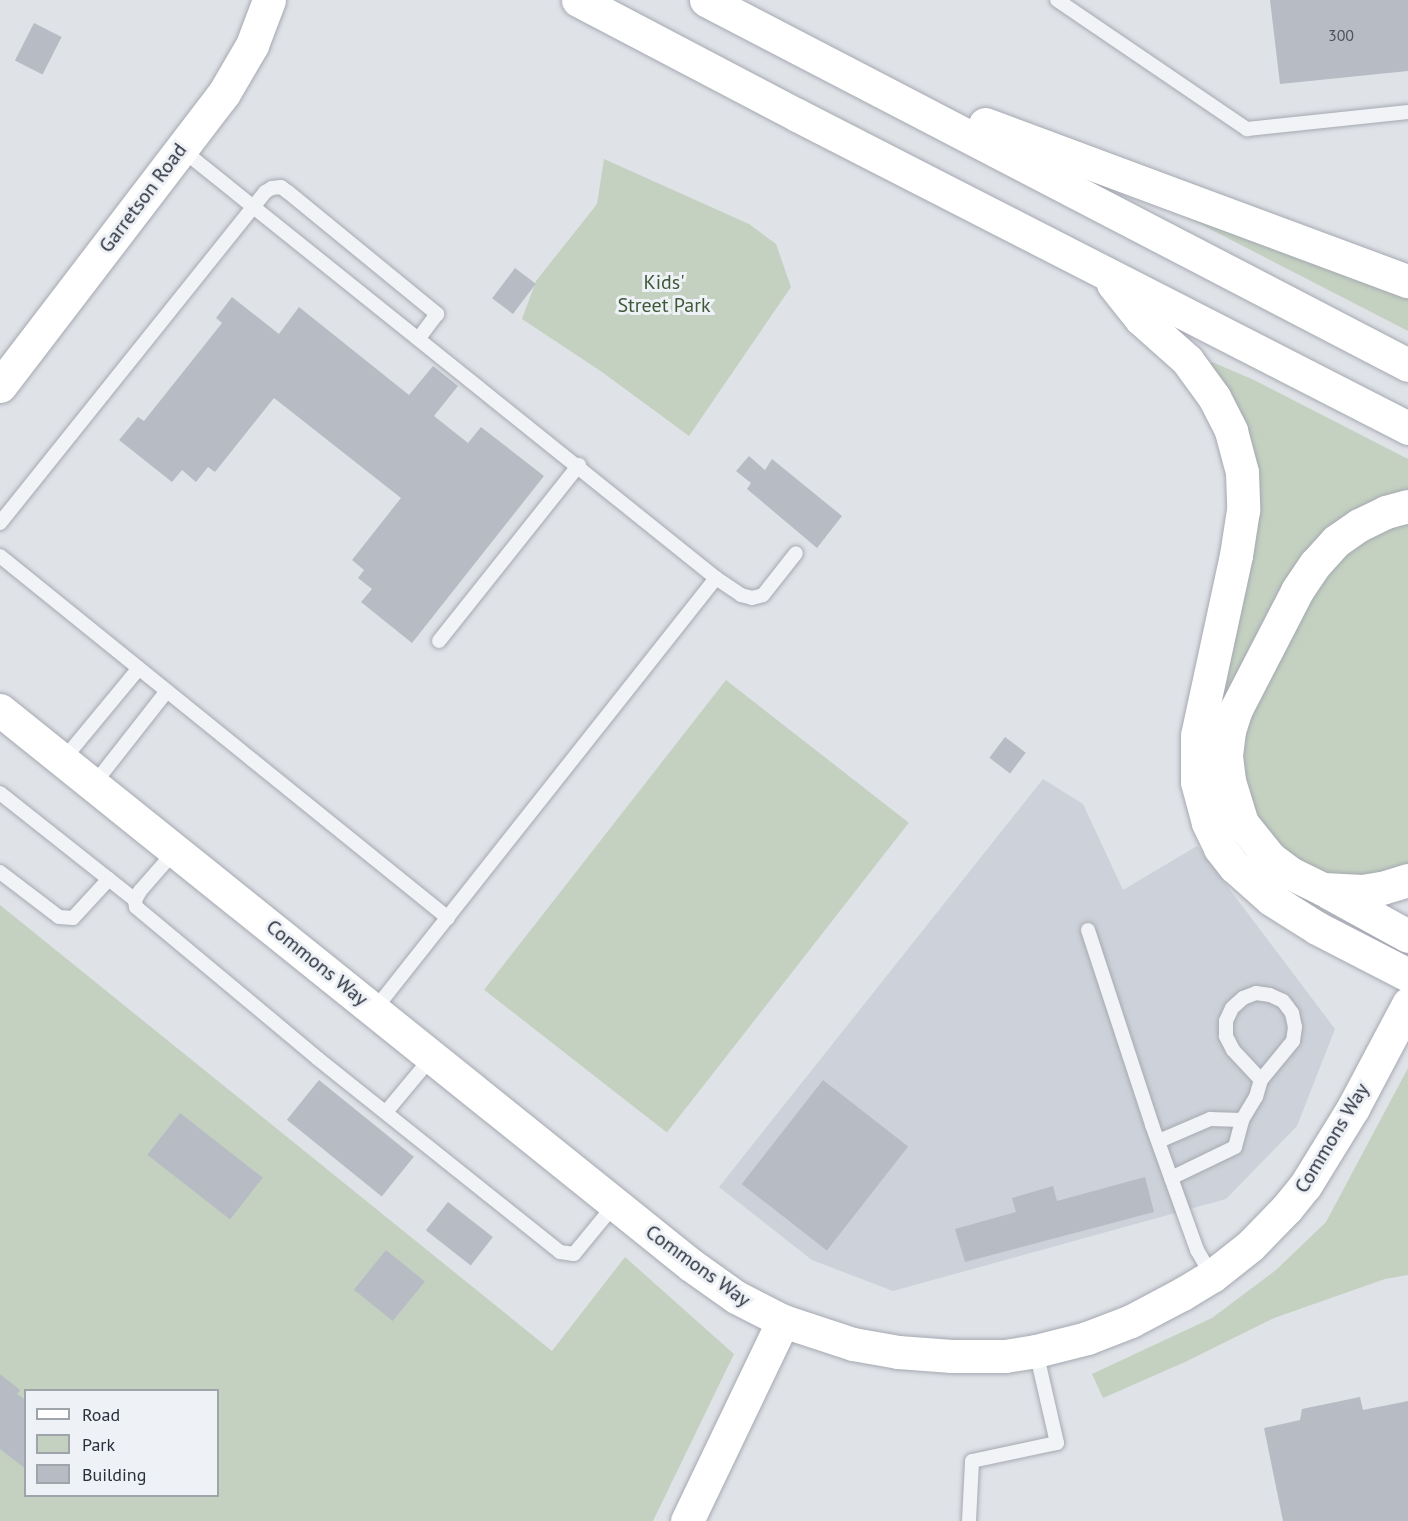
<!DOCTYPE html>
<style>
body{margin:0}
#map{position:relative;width:1408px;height:1521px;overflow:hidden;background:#dfe2e7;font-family:"PT Sans",sans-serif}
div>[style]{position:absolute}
.built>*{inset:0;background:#cdd1d9}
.green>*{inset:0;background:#c4d1c1;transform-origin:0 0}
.building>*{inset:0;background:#b7bbc4;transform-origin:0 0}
.roads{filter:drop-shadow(0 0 2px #a5a9b1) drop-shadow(0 0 2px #a5a9b1)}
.lane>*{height:14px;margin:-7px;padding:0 7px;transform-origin:7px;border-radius:7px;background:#f1f3f6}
.secondary>*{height:33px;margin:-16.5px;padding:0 16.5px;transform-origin:16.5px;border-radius:16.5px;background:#fff}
.highway>*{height:33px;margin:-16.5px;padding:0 16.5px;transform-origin:16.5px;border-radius:16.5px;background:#fff}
span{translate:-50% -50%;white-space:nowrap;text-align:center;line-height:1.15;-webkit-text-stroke:6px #eef1f5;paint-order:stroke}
.number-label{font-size:16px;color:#4c535f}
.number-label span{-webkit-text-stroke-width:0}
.street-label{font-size:20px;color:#29303d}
.park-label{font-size:20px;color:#3d5837}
.legend{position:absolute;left:24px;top:1389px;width:195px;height:108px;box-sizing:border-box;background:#eef1f5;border:2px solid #9fa4ab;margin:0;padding:8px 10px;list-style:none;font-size:18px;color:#29303d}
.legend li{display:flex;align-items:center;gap:12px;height:30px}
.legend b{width:30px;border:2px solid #9fa4ab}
</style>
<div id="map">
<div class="built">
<i style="clip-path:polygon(1043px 779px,1083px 804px,1123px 890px,1197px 846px,1335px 1029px,1297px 1126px,1226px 1199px,893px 1291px,812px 1260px,719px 1187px)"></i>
</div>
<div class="green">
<i style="clip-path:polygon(604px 159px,749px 224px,776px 244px,791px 287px,689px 436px,602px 372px,522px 319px,536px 281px,597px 204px)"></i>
<i style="clip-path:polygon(1175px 211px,1408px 295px,1408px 331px)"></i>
<i style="clip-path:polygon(1212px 362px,1254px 380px,1408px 459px,1408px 496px,1364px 508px,1207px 731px,1255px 537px,1259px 498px,1256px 473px,1210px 365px)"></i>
<i style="clip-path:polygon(1408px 519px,1408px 868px,1358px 882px,1299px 865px,1253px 816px,1241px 780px,1242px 728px,1324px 569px,1368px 535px)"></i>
<i style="left:726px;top:680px;width:232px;height:393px;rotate:38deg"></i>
<i style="clip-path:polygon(evenodd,0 905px,552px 1351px,625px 1257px,734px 1354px,653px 1521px,0 1521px,0 905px,26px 1390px,218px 1390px,218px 1496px,26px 1496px,26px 1390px)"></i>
<i style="clip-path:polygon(1408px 1068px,1408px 1275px,1385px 1279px,1274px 1318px,1185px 1362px,1103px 1398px,1092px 1374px,1212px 1318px,1276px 1270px,1326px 1222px)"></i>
</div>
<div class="building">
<i style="clip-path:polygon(1270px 0,1408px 0,1408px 71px,1280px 84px)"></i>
<i style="left:34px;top:23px;width:31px;height:42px;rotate:27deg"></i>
<i style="left:515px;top:268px;width:26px;height:38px;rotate:37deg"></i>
<i style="clip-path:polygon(232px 297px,279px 334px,299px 307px,409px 395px,433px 366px,458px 386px,434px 416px,468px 443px,481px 427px,544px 476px,412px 643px,361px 602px,372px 589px,358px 578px,364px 570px,352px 560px,401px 498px,274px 398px,215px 472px,208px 467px,196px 482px,182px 470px,172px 482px,119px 440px,138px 417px,144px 421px,222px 323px,216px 318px)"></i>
<i style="clip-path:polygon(749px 456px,765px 470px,772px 459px,842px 516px,817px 548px,747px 489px,751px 483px,736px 471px)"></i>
<i style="left:1005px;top:737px;width:26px;height:26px;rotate:37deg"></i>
<i style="left:319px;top:1080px;width:122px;height:51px;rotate:39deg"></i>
<i style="left:823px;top:1080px;width:108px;height:132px;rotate:38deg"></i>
<i style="left:180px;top:1113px;width:105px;height:53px;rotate:38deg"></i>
<i style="clip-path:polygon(1145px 1177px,1154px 1212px,965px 1262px,955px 1229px,1016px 1212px,1012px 1198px,1053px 1186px,1057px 1201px)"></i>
<i style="left:448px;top:1202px;width:57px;height:36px;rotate:38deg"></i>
<i style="left:386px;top:1250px;width:50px;height:51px;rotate:39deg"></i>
<i style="clip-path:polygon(0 1374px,20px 1390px,17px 1394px,26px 1400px,26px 1469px,0 1449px)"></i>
<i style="clip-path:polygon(1360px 1397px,1363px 1410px,1408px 1401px,1408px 1521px,1283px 1521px,1264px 1428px,1300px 1420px,1302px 1409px)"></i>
</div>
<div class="roads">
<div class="lane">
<i style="left:1057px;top:0;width:230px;rotate:34.2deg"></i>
<i style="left:1247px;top:129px;width:162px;rotate:-6deg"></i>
<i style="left:180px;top:148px;width:687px;rotate:38.74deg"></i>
<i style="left:716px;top:578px;width:550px;rotate:128.35deg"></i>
<i style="left:0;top:523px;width:424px;rotate:-51.3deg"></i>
<i style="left:265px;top:192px;width:8px;rotate:-30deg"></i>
<i style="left:272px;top:188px;width:9px;rotate:-6deg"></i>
<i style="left:281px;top:187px;width:9px;rotate:36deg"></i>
<i style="left:288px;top:192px;width:193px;rotate:39.3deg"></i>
<i style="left:437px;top:314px;width:31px;rotate:127deg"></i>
<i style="left:0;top:556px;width:576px;rotate:38.94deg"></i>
<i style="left:716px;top:578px;width:30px;rotate:34deg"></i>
<i style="left:741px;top:595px;width:11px;rotate:15deg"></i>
<i style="left:752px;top:598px;width:11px;rotate:-15deg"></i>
<i style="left:763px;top:595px;width:53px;rotate:-51.8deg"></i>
<i style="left:439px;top:641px;width:225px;rotate:-51.5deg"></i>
<i style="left:63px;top:760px;width:119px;rotate:-50.4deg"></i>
<i style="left:94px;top:784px;width:118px;rotate:-51.9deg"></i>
<i style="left:0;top:793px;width:172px;rotate:38.4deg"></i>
<i style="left:175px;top:851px;width:53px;rotate:131.2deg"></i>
<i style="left:140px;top:891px;width:10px;rotate:119deg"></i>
<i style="left:135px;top:900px;width:7px;rotate:82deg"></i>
<i style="left:136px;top:907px;width:236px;rotate:39.8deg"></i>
<i style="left:317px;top:1058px;width:311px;rotate:38.6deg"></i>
<i style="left:560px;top:1252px;width:14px;rotate:8deg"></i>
<i style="left:574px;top:1254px;width:65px;rotate:-50.6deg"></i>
<i style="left:0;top:872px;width:74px;rotate:37.3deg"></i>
<i style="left:59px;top:917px;width:14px;rotate:4deg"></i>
<i style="left:73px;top:918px;width:53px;rotate:-47.3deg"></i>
<i style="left:1088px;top:930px;width:205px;rotate:71.8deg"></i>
<i style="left:1152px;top:1125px;width:133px;rotate:70.2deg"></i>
<i style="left:1197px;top:1250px;width:30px;rotate:60deg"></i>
<i style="left:1256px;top:993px;width:14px;rotate:8deg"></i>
<i style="left:1270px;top:995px;width:14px;rotate:25deg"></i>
<i style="left:1283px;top:1001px;width:15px;rotate:53deg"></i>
<i style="left:1292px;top:1013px;width:14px;rotate:78deg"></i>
<i style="left:1295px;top:1027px;width:14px;rotate:98deg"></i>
<i style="left:1293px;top:1041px;width:50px;rotate:129.4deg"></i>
<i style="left:1261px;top:1080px;width:41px;rotate:-133deg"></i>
<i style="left:1233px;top:1050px;width:16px;rotate:-117deg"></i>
<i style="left:1226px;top:1036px;width:15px;rotate:-90deg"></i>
<i style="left:1226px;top:1021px;width:14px;rotate:-65deg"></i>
<i style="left:1232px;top:1008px;width:15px;rotate:-42deg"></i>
<i style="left:1243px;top:998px;width:14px;rotate:-21deg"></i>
<i style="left:386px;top:1112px;width:70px;rotate:-50.2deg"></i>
<i style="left:1159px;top:1141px;width:56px;rotate:-23.3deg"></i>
<i style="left:1210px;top:1119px;width:32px;rotate:2deg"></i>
<i style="left:1171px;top:1178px;width:71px;rotate:-25.8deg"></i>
<i style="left:1235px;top:1147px;width:28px;rotate:-75deg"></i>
<i style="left:1242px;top:1120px;width:27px;rotate:-59deg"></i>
<i style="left:1256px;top:1097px;width:18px;rotate:-74deg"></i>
<i style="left:969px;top:1521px;width:60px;rotate:-87.1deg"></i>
<i style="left:972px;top:1461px;width:87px;rotate:-12deg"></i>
<i style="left:1057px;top:1443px;width:94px;rotate:-102.9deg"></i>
</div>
<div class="secondary">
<i style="left:0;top:386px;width:369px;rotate:-52.6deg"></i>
<i style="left:224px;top:93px;width:56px;rotate:-59.7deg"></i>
<i style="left:252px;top:45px;width:48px;rotate:-69.3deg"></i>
<i style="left:0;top:710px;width:886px;rotate:38.77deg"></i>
<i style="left:691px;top:1265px;width:55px;rotate:35.4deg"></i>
<i style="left:736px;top:1297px;width:53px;rotate:27.1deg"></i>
<i style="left:783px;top:1321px;width:74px;rotate:18.2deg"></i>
<i style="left:853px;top:1344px;width:46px;rotate:10.1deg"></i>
<i style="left:898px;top:1352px;width:54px;rotate:4.2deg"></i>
<i style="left:952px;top:1356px;width:53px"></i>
<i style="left:1005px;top:1356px;width:31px;rotate:-9deg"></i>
<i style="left:1036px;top:1351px;width:53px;rotate:-14.3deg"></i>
<i style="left:1087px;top:1338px;width:47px;rotate:-21.1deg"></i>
<i style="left:1131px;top:1321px;width:58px;rotate:-27.9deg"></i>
<i style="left:1182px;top:1294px;width:35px;rotate:-31deg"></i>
<i style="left:1212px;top:1276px;width:48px;rotate:-38.3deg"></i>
<i style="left:1250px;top:1246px;width:53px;rotate:-45.8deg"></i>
<i style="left:1287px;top:1208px;width:28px;rotate:-51deg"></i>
<i style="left:1305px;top:1186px;width:92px;rotate:-58.4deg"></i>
<i style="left:1353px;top:1108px;width:118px;rotate:-62.1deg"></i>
<i style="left:687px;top:1521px;width:222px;rotate:-64.4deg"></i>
</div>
<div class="highway">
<i style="left:578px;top:0;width:247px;rotate:27.7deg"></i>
<i style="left:797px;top:115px;width:687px;rotate:27.12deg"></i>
<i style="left:706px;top:0;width:791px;rotate:27.47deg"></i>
<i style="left:985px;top:124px;width:451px;rotate:20.4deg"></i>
<i style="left:1113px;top:284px;width:45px;rotate:51.3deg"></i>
<i style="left:1141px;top:319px;width:62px;rotate:41.7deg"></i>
<i style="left:1187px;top:360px;width:46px;rotate:53.9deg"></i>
<i style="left:1214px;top:397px;width:38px;rotate:63deg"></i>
<i style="left:1231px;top:431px;width:42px;rotate:75deg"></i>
<i style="left:1242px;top:472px;width:38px;rotate:88deg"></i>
<i style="left:1243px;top:510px;width:46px;rotate:98.8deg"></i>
<i style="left:1236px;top:555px;width:185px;rotate:102.2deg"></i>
<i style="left:1197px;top:736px;width:46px;rotate:90deg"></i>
<i style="left:1197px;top:782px;width:42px;rotate:75deg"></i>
<i style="left:1208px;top:823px;width:28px;rotate:64deg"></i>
<i style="left:1220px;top:848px;width:24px;rotate:52deg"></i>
<i style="left:1235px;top:867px;width:48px;rotate:41.6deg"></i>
<i style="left:1271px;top:899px;width:54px;rotate:32.2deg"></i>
<i style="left:1317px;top:928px;width:102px;rotate:27.3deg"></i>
<i style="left:1408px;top:506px;width:23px;rotate:165deg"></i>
<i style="left:1386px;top:512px;width:30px;rotate:154deg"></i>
<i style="left:1359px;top:525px;width:28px;rotate:145deg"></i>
<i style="left:1336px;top:541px;width:31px;rotate:132deg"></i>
<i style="left:1315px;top:564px;width:32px;rotate:124deg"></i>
<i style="left:1297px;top:591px;width:133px;rotate:117.3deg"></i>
<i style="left:1236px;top:709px;width:23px;rotate:108deg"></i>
<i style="left:1229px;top:731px;width:25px;rotate:97deg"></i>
<i style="left:1226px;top:756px;width:25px;rotate:83deg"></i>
<i style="left:1229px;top:781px;width:44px;rotate:72.8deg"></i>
<i style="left:1242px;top:823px;width:45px;rotate:51.3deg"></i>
<i style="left:1270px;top:858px;width:25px;rotate:37deg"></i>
<i style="left:1290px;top:873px;width:37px;rotate:26deg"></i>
<i style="left:1323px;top:889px;width:39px;rotate:3deg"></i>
<i style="left:1362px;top:891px;width:20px;rotate:-9deg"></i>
<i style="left:1382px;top:888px;width:27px;rotate:-17deg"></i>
<i style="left:1328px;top:892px;width:91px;rotate:28.8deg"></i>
</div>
</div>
<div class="number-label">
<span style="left:1341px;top:35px">300</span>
</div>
<div class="street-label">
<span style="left:143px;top:198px;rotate:-53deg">Garretson Road</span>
<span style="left:317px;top:963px;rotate:39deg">Commons Way</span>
<span style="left:1332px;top:1138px;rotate:-59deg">Commons Way</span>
<span style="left:698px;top:1266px;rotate:36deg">Commons Way</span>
</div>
<div class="park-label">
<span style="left:664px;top:294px">Kids'<br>Street Park</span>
</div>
<ul class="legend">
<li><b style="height:8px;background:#fff"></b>Road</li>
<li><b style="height:16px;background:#c4d1c1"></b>Park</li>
<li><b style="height:16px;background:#b7bbc4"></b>Building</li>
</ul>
</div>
